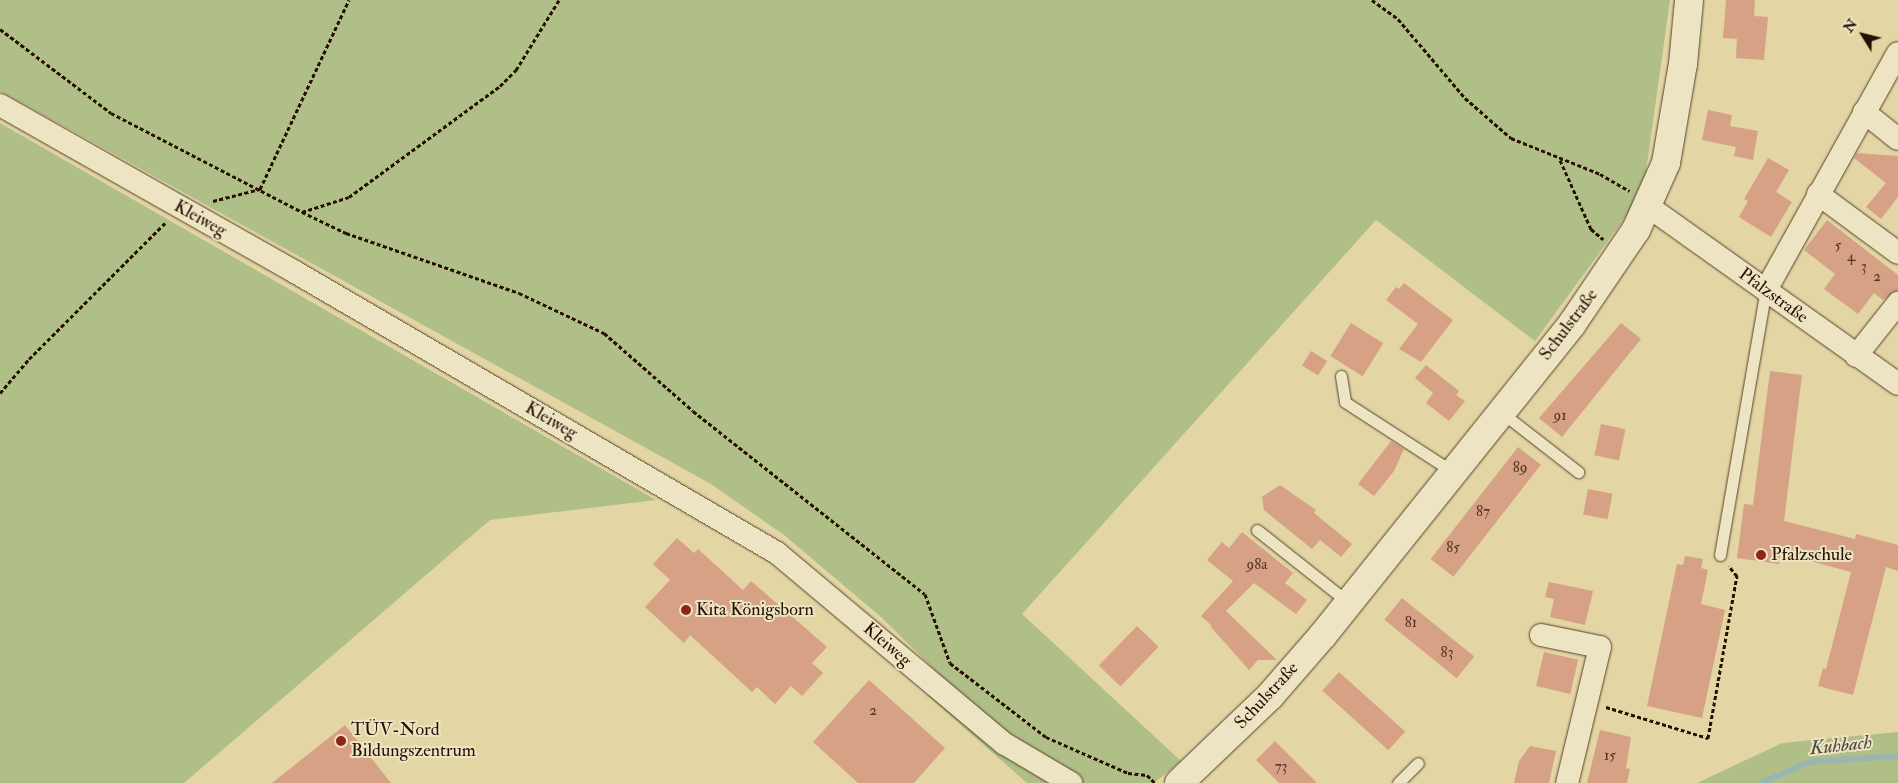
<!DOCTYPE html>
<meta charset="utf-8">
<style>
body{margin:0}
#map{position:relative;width:1898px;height:783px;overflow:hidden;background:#e3d5a4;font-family:"IM FELL Double Pica",serif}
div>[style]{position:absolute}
.green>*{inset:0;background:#b0be88}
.stream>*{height:6px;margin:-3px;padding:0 3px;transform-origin:3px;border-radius:3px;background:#9ab6b1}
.building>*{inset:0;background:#d6a185;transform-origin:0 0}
.path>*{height:3px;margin-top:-1.5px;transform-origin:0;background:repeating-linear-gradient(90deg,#271001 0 4px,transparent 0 6.5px)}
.roads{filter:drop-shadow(0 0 1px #56412a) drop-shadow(0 0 1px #56412a)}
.lane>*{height:11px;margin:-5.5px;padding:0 5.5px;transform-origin:5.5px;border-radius:5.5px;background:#ede4c4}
.street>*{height:22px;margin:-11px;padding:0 11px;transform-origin:11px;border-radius:11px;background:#ede4c4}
.secondary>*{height:28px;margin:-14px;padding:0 14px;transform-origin:14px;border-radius:14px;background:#ede4c4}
.dots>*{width:14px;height:14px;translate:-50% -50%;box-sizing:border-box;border:2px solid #ede4c4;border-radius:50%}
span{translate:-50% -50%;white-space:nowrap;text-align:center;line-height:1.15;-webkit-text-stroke:4px #ede4c4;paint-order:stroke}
.number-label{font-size:15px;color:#533422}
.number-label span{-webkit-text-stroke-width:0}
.street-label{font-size:18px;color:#271001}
.poi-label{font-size:18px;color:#271001}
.left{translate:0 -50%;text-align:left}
.water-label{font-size:19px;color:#4f4a3f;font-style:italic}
.north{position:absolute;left:1838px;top:10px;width:50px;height:50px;-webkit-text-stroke:4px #ede4c4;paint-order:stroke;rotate:306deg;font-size:14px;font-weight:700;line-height:20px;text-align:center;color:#271001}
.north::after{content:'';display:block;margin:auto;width:18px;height:22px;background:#271001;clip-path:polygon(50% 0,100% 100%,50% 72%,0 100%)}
</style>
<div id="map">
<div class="green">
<i style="clip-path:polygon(0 0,1670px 0,1643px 193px,1535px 341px,1376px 220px,1022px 614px,1181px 761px,1154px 783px,1027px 783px,927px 695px,951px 686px,881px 617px,784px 535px,711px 484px,0 91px)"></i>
<i style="clip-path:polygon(0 123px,656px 500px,490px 520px,184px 783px,0 783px)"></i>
<i style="clip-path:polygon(1898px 732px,1898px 783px,1697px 783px,1782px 743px)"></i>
</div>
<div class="stream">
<i style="left:1761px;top:783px;width:52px;rotate:-23.6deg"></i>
<i style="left:1809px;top:762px;width:89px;rotate:-3.9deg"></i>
</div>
<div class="building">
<i style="clip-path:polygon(1726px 0,1755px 0,1754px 16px,1768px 17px,1764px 60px,1736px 58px,1737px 39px,1723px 38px)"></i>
<i style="clip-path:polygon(1708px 110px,1732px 115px,1730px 126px,1758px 131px,1753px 160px,1734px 156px,1736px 147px,1702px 140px)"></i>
<i style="clip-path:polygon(1857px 153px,1898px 156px,1898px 197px,1881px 219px,1866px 207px,1886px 183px,1854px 158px)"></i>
<i style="clip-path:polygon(1768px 158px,1789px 170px,1776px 192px,1792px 202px,1771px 237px,1739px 217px,1748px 201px,1744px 199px)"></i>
<i style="clip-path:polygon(1827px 220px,1898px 275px,1898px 290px,1883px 300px,1874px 293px,1858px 314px,1824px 289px,1835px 274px,1804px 250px)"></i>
<i style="clip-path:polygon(1404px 283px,1453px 320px,1421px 362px,1399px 349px,1418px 324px,1386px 300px,1396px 287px,1399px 289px)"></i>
<i style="left:1351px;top:323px;width:38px;height:39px;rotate:32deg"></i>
<i style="clip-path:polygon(1621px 323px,1641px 339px,1562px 437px,1539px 418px)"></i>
<i style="left:1311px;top:351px;width:19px;height:17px;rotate:32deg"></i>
<i style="clip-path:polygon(1426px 365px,1459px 391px,1456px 395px,1465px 401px,1449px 421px,1426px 403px,1433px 393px,1415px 378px)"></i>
<i style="clip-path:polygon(1770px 371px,1802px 375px,1784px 521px,1855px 539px,1856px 534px,1898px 545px,1898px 571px,1886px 567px,1853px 695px,1818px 686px,1823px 668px,1826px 669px,1851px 572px,1780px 553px,1779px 564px,1737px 558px,1744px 504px,1753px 505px)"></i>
<i style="left:1601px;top:424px;width:25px;height:32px;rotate:12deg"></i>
<i style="clip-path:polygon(1391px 441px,1404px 449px,1394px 471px,1374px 496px,1358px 484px)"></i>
<i style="left:1518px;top:447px;width:29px;height:142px;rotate:38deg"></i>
<i style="clip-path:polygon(1280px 485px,1316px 510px,1314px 513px,1352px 544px,1341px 557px,1320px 540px,1312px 549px,1264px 510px,1262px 497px)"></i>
<i style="left:1588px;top:489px;width:25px;height:26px;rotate:11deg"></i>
<i style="clip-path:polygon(1242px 532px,1293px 573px,1285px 583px,1307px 600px,1296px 614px,1254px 583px,1226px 611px,1277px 660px,1258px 660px,1249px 670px,1211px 627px,1215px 622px,1212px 626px,1201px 616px,1233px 581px,1207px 560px,1222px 542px,1229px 548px)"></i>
<i style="clip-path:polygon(677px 538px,694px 553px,698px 549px,743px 590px,751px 581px,827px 647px,812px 663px,823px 673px,802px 696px,791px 686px,775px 704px,757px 687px,752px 692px,690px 635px,684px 643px,645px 607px,670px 580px,653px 564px)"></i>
<i style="clip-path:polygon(1685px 556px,1703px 559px,1701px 568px,1708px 570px,1701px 604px,1725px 610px,1702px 718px,1647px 706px,1677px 564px,1683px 565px)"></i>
<i style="clip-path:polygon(1549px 582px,1593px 591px,1585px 625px,1550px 617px,1554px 599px,1545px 597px)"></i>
<i style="left:1402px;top:598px;width:93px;height:28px;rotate:39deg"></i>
<i style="left:1137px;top:626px;width:30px;height:55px;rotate:44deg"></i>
<i style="left:1544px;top:652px;width:35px;height:35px;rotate:13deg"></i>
<i style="left:1339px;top:672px;width:89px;height:25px;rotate:42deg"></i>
<i style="clip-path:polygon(869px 680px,945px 748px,914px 783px,858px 783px,813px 742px)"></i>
<i style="clip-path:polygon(345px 725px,391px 783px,272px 783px)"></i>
<i style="clip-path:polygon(1600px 730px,1631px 737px,1626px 768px,1630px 769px,1627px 783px,1587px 783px)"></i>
<i style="clip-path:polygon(1275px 741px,1317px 783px,1279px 783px,1256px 760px)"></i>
<i style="clip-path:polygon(1530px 746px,1556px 751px,1549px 783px,1514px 783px,1519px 761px)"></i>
</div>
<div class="path">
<i style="left:1372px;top:0;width:32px;rotate:36deg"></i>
<i style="left:1398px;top:19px;width:104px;rotate:49.7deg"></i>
<i style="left:1465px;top:98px;width:61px;rotate:41deg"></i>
<i style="left:1511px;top:138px;width:96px;rotate:22deg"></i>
<i style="left:1600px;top:174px;width:34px;rotate:30deg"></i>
<i style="left:0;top:29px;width:139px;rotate:37.1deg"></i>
<i style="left:111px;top:113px;width:215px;rotate:27.4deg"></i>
<i style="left:302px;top:212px;width:49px;rotate:25.5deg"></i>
<i style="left:346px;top:233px;width:183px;rotate:19.1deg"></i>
<i style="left:519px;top:293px;width:94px;rotate:25.2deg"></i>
<i style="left:604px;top:333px;width:118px;rotate:41.2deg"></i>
<i style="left:693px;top:411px;width:295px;rotate:38.3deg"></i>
<i style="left:925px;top:594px;width:73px;rotate:70.1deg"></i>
<i style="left:950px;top:663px;width:121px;rotate:37.6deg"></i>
<i style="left:1046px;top:737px;width:90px;rotate:23.7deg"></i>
<i style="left:1128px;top:773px;width:19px;rotate:6deg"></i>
<i style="left:1147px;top:775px;width:11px;rotate:45deg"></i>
<i style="left:1560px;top:160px;width:76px;rotate:65.8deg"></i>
<i style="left:1591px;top:229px;width:16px;rotate:40deg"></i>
<i style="left:213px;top:201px;width:49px;rotate:-14.3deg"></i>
<i style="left:260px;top:189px;width:209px;rotate:-64.8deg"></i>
<i style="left:302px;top:212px;width:49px;rotate:-17.7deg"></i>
<i style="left:349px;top:197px;width:187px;rotate:-36.3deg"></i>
<i style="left:500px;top:86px;width:23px;rotate:-45deg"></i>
<i style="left:516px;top:70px;width:82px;rotate:-58.4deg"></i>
<i style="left:0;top:393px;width:45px;rotate:-49.5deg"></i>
<i style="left:29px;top:359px;width:194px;rotate:-45deg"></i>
<i style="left:1606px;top:707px;width:107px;rotate:16.9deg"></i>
<i style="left:1708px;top:738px;width:165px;rotate:-79.9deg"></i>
<i style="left:1737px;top:576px;width:13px;rotate:-129deg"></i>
</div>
<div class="roads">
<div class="lane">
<i style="left:1341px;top:376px;width:26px;rotate:81deg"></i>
<i style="left:1345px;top:402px;width:129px;rotate:32.9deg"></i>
<i style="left:1501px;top:412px;width:98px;rotate:37.9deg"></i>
<i style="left:1257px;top:530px;width:117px;rotate:38.4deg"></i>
<i style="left:1720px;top:555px;width:269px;rotate:-80.2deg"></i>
<i style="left:1398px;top:783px;width:28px;rotate:-45deg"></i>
</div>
<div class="street">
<i style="left:0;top:105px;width:339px;rotate:29.5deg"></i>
<i style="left:295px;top:272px;width:558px;rotate:30.24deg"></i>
<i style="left:777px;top:553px;width:297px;rotate:40deg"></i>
<i style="left:1005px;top:744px;width:77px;rotate:30.6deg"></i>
<i style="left:1864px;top:112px;width:43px;rotate:38.5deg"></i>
<i style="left:1818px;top:194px;width:99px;rotate:36.4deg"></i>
<i style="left:1649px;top:207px;width:305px;rotate:35.4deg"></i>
<i style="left:1766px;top:290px;width:271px;rotate:-60.9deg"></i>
<i style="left:1856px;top:356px;width:68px;rotate:-51.6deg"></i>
<i style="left:1541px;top:635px;width:60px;rotate:11.5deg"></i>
<i style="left:1600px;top:647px;width:140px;rotate:103.6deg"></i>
</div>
<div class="secondary">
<i style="left:1179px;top:783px;width:126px;rotate:-43.7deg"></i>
<i style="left:1270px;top:696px;width:81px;rotate:-49deg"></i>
<i style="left:1323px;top:635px;width:398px;rotate:-51.3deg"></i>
<i style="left:1572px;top:324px;width:114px;rotate:-55.8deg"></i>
<i style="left:1636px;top:230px;width:73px;rotate:-65.9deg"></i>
<i style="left:1666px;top:163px;width:100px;rotate:-80.3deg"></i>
<i style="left:1683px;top:64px;width:64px;rotate:-84.6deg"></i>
</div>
</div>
<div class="dots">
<i style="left:1761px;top:555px;background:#8f2418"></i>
<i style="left:686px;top:610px;background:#8f2418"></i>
<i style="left:341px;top:741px;background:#8f2418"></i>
</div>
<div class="number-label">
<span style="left:1838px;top:246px">5</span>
<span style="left:1851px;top:257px">4</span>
<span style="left:1864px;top:267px">3</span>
<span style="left:1877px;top:277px">2</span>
<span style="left:1560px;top:416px">91</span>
<span style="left:1520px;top:468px">89</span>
<span style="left:1483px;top:512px">87</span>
<span style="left:1453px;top:548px">85</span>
<span style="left:1257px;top:565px">98a</span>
<span style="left:1411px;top:623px">81</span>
<span style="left:1447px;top:653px">83</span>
<span style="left:873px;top:711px">2</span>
<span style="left:1610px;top:756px">15</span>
<span style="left:1281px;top:767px">73</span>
</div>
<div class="street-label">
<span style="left:200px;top:219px;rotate:29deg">Kleiweg</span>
<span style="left:1773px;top:296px;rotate:36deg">Pfalzstraße</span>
<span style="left:1569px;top:325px;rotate:-53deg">Schulstraße</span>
<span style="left:551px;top:421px;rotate:30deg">Kleiweg</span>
<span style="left:887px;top:645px;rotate:41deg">Kleiweg</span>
<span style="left:1267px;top:696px;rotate:-47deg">Schulstraße</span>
</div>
<div class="poi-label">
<span class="left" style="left:1771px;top:555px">Pfalzschule</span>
<span class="left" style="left:696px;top:610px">Kita Königsborn</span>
<span class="left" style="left:351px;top:741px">TÜV-Nord<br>Bildungszentrum</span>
</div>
<div class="water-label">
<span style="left:1841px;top:746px;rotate:-6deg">Kuhbach</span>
</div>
<div class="north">N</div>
</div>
